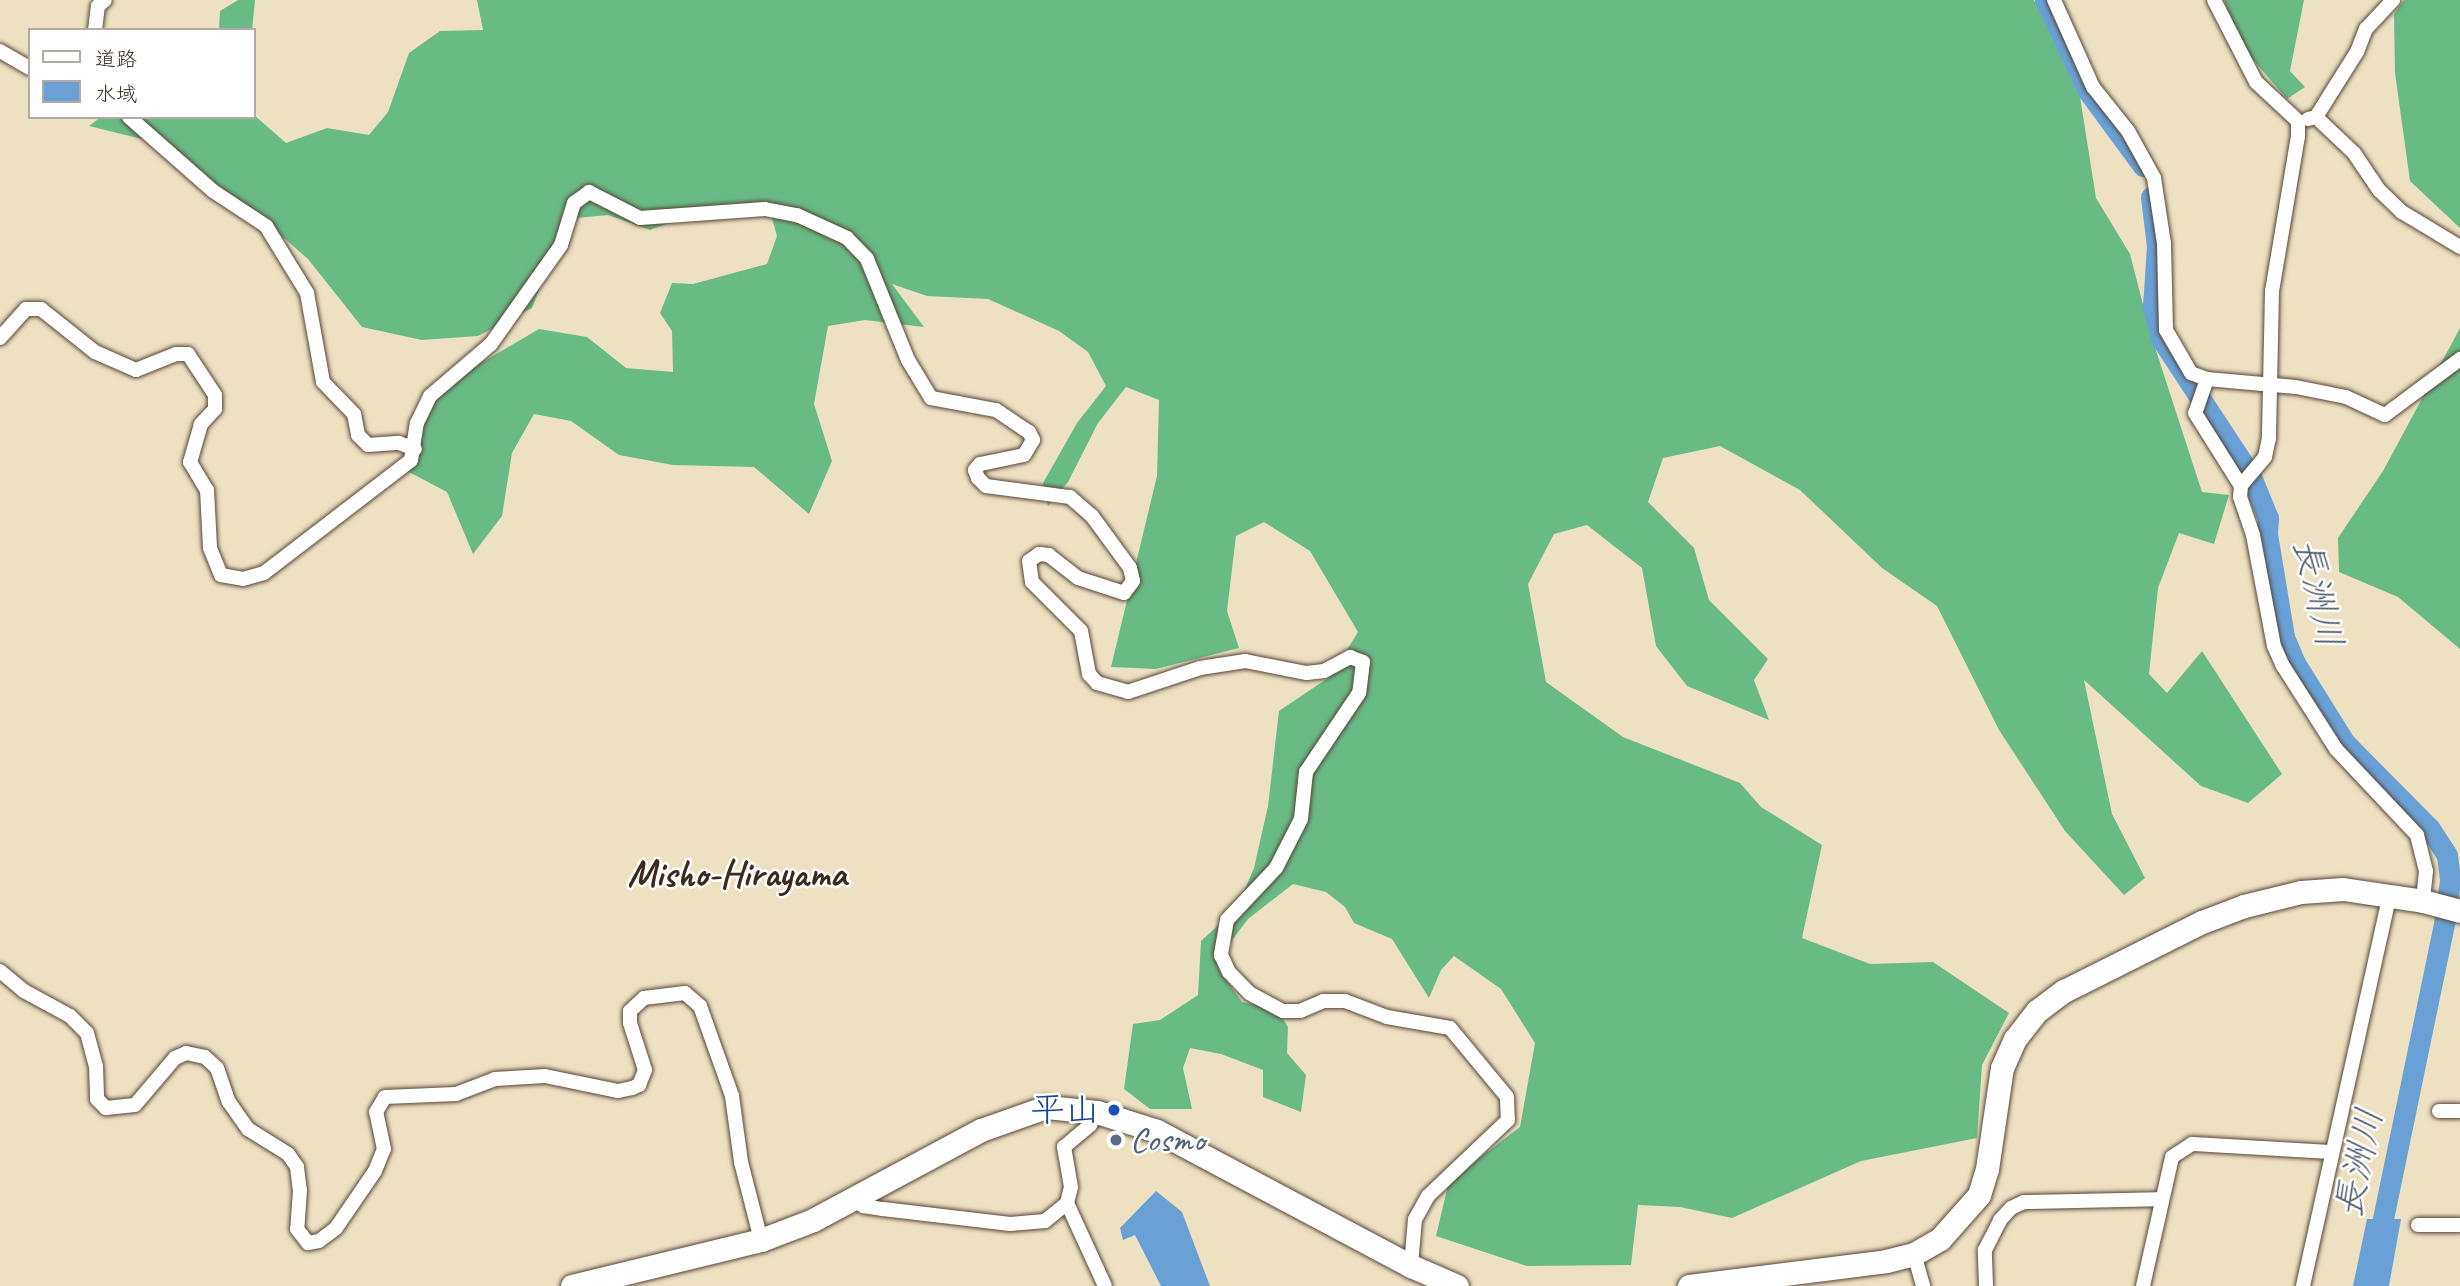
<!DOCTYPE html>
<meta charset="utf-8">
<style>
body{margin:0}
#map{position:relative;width:2460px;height:1286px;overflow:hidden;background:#ede1c2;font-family:Caveat,"Klee One",sans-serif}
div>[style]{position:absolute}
.forest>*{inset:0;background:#69bb86}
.water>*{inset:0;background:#69a1d7}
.river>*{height:21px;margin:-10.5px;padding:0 10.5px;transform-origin:10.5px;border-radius:10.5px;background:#69a1d7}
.roads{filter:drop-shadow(0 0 2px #564537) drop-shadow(0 0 2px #564537)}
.minor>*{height:14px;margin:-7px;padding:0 7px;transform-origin:7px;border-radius:7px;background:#fff}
.trunk>*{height:23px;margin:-11.5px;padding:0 11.5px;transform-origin:11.5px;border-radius:11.5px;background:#fff}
.dots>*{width:19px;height:19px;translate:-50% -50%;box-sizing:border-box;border:4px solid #fff;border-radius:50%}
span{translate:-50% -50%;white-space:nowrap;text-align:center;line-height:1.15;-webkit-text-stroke:5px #fff;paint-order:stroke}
.transit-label{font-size:35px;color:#164399}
.right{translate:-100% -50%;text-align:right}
.service-label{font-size:35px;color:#4e5e75}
.left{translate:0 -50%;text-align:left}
.water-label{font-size:37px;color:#4d5a68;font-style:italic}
.quarter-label{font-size:38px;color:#3b2a1e;font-weight:700}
.legend{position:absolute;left:28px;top:28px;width:228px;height:91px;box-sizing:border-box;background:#fff;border:2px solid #b1aaa5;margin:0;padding:9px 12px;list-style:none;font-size:21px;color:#3b2a1e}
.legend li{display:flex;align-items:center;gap:14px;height:35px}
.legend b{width:35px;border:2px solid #b1aaa5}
</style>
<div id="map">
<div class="forest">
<i style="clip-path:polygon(238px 0,255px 0,252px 30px,219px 30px,220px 11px)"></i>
<i style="clip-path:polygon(477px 0,2034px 0,2080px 97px,2096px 198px,2130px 254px,2150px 332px,2202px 492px,2229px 495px,2214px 544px,2179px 533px,2158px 588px,2149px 674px,2167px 693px,2202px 651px,2282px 774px,2248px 803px,2201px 786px,2084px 680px,2112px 814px,2145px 878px,2124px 895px,2065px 831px,1999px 730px,1937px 606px,1882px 568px,1800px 490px,1720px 446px,1663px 458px,1648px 502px,1694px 548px,1709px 600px,1768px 659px,1754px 680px,1769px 720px,1687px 686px,1656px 646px,1642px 568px,1587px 525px,1554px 534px,1528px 584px,1546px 682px,1623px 737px,1740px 783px,1761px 807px,1822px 845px,1802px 938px,1870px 964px,1933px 962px,2009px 1013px,1982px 1065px,1977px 1138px,1861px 1161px,1732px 1218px,1680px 1207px,1638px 1205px,1631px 1265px,1527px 1266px,1436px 1236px,1449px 1181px,1520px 1127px,1535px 1043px,1501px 989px,1454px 956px,1441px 970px,1429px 998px,1392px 939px,1354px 923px,1345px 907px,1326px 892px,1293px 884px,1248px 919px,1229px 944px,1224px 977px,1242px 1002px,1277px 1009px,1288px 1027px,1287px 1053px,1306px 1075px,1301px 1112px,1263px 1097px,1263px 1070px,1221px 1054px,1190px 1048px,1183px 1068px,1192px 1109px,1150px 1109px,1124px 1089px,1133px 1024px,1160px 1020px,1198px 995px,1201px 941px,1237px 908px,1254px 868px,1268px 806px,1279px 711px,1331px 676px,1358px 632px,1310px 551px,1264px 522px,1236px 536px,1227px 611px,1239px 648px,1156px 669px,1111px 667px,1157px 476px,1159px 400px,1126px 387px,1098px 423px,1068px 482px,1048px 506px,1043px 483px,1077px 423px,1106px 386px,1088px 352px,1059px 331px,988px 299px,927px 296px,892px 284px,924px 327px,865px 320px,828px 326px,814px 404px,832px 461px,809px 514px,754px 467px,673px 465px,619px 455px,571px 421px,534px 414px,512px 453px,502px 516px,473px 554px,447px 492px,407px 471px,414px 435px,445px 384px,539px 329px,587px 337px,626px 368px,673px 372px,672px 331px,660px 313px,672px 283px,693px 284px,767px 264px,777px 236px,767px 201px,712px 207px,650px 230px,608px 215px,566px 219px,532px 308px,478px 336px,422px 340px,362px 327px,308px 259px,247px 206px,154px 142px,89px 126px,101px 117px,254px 115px,286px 143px,327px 128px,369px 135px,388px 112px,409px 53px,440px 31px,483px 30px)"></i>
<i style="clip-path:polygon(2224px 0,2304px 0,2290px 71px,2305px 87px,2287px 99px,2243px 48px)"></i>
<i style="clip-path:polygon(2404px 0,2460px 0,2460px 228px,2410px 181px,2395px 73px,2394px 14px)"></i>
<i style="clip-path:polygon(2460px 328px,2460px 649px,2398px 597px,2339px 572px,2338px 538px,2383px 471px)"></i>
</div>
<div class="water">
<i style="clip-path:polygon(1156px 1191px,1182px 1212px,1210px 1286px,1161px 1286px,1135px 1235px,1123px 1240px,1120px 1228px)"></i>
<i style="clip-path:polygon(2367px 1219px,2401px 1219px,2389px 1286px,2353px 1286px)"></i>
</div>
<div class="river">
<i style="left:2045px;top:0;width:101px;rotate:64.7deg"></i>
<i style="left:2088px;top:91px;width:93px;rotate:53.7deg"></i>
<i style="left:2151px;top:197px;width:49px;rotate:83deg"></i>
<i style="left:2157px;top:246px;width:61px;rotate:93.8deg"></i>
<i style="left:2153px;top:307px;width:34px;rotate:75deg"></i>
<i style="left:2162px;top:340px;width:160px;rotate:56.7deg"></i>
<i style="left:2250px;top:474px;width:48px;rotate:67.8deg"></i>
<i style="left:2268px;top:518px;width:16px;rotate:94deg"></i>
<i style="left:2267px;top:534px;width:104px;rotate:80.6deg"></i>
<i style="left:2284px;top:637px;width:28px;rotate:67deg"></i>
<i style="left:2295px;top:663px;width:94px;rotate:58deg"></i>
<i style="left:2345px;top:743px;width:121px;rotate:45.3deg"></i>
<i style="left:2430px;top:829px;width:31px;rotate:57deg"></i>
<i style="left:2447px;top:855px;width:26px;rotate:83deg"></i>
<i style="left:2450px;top:881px;width:43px;rotate:97.9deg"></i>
<i style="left:2444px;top:924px;width:370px;rotate:101.7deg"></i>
</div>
<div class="roads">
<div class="minor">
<i style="left:2054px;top:0;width:95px;rotate:65.9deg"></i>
<i style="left:2093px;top:87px;width:56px;rotate:51.5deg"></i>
<i style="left:2128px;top:131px;width:54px;rotate:61deg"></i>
<i style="left:2154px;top:178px;width:66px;rotate:81.3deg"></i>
<i style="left:2164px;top:243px;width:87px;rotate:88.7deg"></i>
<i style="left:2166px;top:330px;width:50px;rotate:59.8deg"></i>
<i style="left:2191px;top:373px;width:17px;rotate:21deg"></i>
<i style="left:2207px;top:379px;width:89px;rotate:5.1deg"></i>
<i style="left:2296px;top:387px;width:51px;rotate:11.3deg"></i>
<i style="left:2346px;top:397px;width:43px;rotate:24.8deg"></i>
<i style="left:2385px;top:415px;width:94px;rotate:-36.7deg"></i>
<i style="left:2214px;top:0;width:92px;rotate:62.9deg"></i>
<i style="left:2256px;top:82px;width:57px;rotate:42.9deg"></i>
<i style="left:2298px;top:121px;width:15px;rotate:90deg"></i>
<i style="left:2298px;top:136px;width:157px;rotate:99.5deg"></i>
<i style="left:2272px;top:291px;width:147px;rotate:91.2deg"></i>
<i style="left:2269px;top:438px;width:19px;rotate:102deg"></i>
<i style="left:2265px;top:457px;width:38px;rotate:130deg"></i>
<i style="left:95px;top:30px;width:24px;rotate:-83deg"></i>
<i style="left:98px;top:6px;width:9px;rotate:-41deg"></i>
<i style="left:0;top:51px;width:34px;rotate:30deg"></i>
<i style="left:129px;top:117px;width:112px;rotate:41.4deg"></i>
<i style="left:213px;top:191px;width:64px;rotate:33.4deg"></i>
<i style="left:266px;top:226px;width:79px;rotate:58.5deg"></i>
<i style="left:307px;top:293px;width:90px;rotate:79.8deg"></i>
<i style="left:323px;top:382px;width:45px;rotate:45.9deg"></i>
<i style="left:354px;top:414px;width:21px;rotate:79deg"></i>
<i style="left:358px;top:435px;width:14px;rotate:45deg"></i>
<i style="left:368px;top:445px;width:31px;rotate:-4deg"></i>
<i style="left:399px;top:443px;width:17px;rotate:21deg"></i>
<i style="left:2316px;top:117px;width:52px;rotate:43.5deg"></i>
<i style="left:2354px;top:153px;width:45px;rotate:56deg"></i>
<i style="left:2379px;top:190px;width:32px;rotate:44deg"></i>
<i style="left:2402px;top:212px;width:68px;rotate:31.1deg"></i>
<i style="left:2308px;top:119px;width:8px;rotate:-14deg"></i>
<i style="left:2316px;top:117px;width:77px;rotate:-57.8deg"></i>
<i style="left:2357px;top:52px;width:25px;rotate:-69deg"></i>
<i style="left:2366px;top:29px;width:40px;rotate:-47deg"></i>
<i style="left:0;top:338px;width:39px;rotate:-48deg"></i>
<i style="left:26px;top:309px;width:15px"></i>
<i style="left:41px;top:309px;width:69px;rotate:38.5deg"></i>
<i style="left:95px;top:352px;width:45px;rotate:23.7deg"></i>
<i style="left:136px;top:370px;width:43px;rotate:-21.8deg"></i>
<i style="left:176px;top:354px;width:12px"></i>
<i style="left:188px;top:354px;width:49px;rotate:56.6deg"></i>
<i style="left:215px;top:395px;width:14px;rotate:90deg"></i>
<i style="left:215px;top:409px;width:21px;rotate:133deg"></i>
<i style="left:201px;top:424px;width:40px;rotate:106deg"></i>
<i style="left:190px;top:462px;width:33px;rotate:59deg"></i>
<i style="left:207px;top:490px;width:58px;rotate:87deg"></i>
<i style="left:210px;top:548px;width:29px;rotate:68deg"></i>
<i style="left:221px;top:575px;width:22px;rotate:10deg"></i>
<i style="left:243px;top:579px;width:22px;rotate:-16deg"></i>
<i style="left:264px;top:573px;width:185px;rotate:-37.5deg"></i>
<i style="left:411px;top:460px;width:37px;rotate:-81deg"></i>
<i style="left:417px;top:423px;width:30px;rotate:-64deg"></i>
<i style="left:430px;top:396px;width:80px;rotate:-40.4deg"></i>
<i style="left:491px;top:344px;width:121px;rotate:-54.7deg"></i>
<i style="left:561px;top:245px;width:44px;rotate:-72.8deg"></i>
<i style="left:574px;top:203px;width:19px;rotate:-36deg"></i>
<i style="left:589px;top:192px;width:57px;rotate:27deg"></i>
<i style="left:640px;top:218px;width:125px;rotate:-4.1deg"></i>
<i style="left:765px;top:209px;width:33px;rotate:11deg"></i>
<i style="left:797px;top:215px;width:55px;rotate:24.7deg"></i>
<i style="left:847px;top:238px;width:29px;rotate:46deg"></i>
<i style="left:867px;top:259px;width:109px;rotate:67.9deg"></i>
<i style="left:908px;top:360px;width:44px;rotate:58.8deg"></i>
<i style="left:931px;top:398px;width:66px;rotate:10.5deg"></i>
<i style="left:996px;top:410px;width:40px;rotate:34deg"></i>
<i style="left:1029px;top:432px;width:9px;rotate:63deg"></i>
<i style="left:1033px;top:440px;width:17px;rotate:121deg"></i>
<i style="left:1024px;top:455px;width:45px;rotate:168.4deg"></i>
<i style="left:980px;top:464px;width:8px;rotate:130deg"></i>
<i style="left:975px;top:470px;width:9px;rotate:69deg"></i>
<i style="left:978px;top:478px;width:11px;rotate:45deg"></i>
<i style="left:986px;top:486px;width:85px;rotate:7.5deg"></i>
<i style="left:1070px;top:497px;width:29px;rotate:41deg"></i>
<i style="left:1092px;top:516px;width:64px;rotate:53.8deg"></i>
<i style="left:1130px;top:568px;width:13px;rotate:77deg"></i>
<i style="left:1133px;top:581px;width:15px;rotate:127deg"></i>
<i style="left:1124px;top:593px;width:48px;rotate:-161.9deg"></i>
<i style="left:1078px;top:578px;width:37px;rotate:-142deg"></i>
<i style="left:1049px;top:555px;width:10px;rotate:-174deg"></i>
<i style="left:1039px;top:554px;width:12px;rotate:145deg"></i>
<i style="left:1029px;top:561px;width:21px;rotate:82deg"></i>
<i style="left:1032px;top:582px;width:69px;rotate:45deg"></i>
<i style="left:1081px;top:631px;width:44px;rotate:79.5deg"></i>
<i style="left:1089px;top:674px;width:12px;rotate:48deg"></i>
<i style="left:1097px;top:683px;width:32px;rotate:16deg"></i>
<i style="left:1128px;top:692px;width:76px;rotate:-18.4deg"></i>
<i style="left:1200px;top:668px;width:46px;rotate:-8.8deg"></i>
<i style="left:1245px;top:661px;width:63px;rotate:11deg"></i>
<i style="left:1307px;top:673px;width:17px;rotate:-7deg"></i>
<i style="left:1324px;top:671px;width:30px;rotate:-28deg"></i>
<i style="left:1350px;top:657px;width:14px;rotate:21deg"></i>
<i style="left:1363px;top:662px;width:31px;rotate:97deg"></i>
<i style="left:1359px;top:693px;width:95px;rotate:123.9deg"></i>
<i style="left:1306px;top:772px;width:47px;rotate:96.1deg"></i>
<i style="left:1301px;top:819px;width:55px;rotate:117deg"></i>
<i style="left:1276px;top:868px;width:71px;rotate:133.3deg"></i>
<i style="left:1227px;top:920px;width:36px;rotate:100deg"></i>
<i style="left:1221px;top:955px;width:19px;rotate:65deg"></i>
<i style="left:1229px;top:972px;width:29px;rotate:46deg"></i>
<i style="left:1249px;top:993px;width:38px;rotate:28deg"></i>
<i style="left:1283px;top:1011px;width:17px"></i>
<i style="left:1300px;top:1011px;width:25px;rotate:-23deg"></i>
<i style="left:1323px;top:1001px;width:22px"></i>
<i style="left:1345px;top:1001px;width:45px;rotate:20.9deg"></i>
<i style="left:1387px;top:1017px;width:64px;rotate:9.9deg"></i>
<i style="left:1450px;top:1028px;width:89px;rotate:50.4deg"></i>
<i style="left:1507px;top:1097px;width:23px;rotate:88deg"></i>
<i style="left:1508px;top:1120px;width:110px;rotate:136.5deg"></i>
<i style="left:1428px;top:1196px;width:26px;rotate:119deg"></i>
<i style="left:1415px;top:1219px;width:47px;rotate:94.9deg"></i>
<i style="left:2207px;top:379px;width:36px;rotate:109deg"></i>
<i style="left:2195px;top:413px;width:86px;rotate:57.8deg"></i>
<i style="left:2241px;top:486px;width:11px;rotate:95deg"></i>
<i style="left:2240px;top:497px;width:40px;rotate:71.1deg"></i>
<i style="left:2253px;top:535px;width:113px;rotate:79.3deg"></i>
<i style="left:2274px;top:646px;width:22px;rotate:66deg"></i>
<i style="left:2283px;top:666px;width:98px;rotate:57.4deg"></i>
<i style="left:2336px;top:749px;width:118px;rotate:46.7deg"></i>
<i style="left:2417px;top:835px;width:37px;rotate:76deg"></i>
<i style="left:2426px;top:871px;width:30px;rotate:96deg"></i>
<i style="left:0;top:971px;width:31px;rotate:40deg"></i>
<i style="left:24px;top:991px;width:52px;rotate:28.5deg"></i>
<i style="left:70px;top:1016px;width:24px;rotate:45deg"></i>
<i style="left:87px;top:1033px;width:34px;rotate:75deg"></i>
<i style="left:96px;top:1066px;width:33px;rotate:88deg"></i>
<i style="left:97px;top:1099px;width:13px;rotate:45deg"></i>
<i style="left:106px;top:1108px;width:29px;rotate:-6deg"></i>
<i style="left:135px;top:1105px;width:62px;rotate:-49.6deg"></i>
<i style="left:175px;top:1058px;width:12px;rotate:-24deg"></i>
<i style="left:186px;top:1053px;width:19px;rotate:12deg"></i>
<i style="left:205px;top:1057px;width:16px;rotate:43deg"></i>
<i style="left:217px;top:1068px;width:36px;rotate:71deg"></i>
<i style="left:229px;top:1102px;width:33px;rotate:55deg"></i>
<i style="left:248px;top:1129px;width:47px;rotate:32deg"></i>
<i style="left:288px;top:1154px;width:16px;rotate:55deg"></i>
<i style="left:297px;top:1167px;width:23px;rotate:83deg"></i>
<i style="left:300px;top:1190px;width:39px;rotate:94deg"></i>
<i style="left:297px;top:1229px;width:18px;rotate:52deg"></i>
<i style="left:308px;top:1243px;width:11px;rotate:-10deg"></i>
<i style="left:319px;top:1241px;width:21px;rotate:-37deg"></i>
<i style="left:336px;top:1228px;width:69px;rotate:-55.6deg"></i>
<i style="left:375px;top:1171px;width:24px;rotate:-68deg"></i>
<i style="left:384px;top:1149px;width:38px;rotate:-102deg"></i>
<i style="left:376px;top:1112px;width:17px;rotate:-59deg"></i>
<i style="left:385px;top:1097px;width:71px;rotate:-2.4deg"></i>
<i style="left:456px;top:1094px;width:42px;rotate:-21deg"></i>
<i style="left:495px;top:1079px;width:50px;rotate:-3.4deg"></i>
<i style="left:545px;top:1076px;width:75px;rotate:11.6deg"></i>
<i style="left:618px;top:1091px;width:14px;rotate:-12deg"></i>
<i style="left:632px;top:1088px;width:8px;rotate:-23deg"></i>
<i style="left:639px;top:1085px;width:16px;rotate:-68deg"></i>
<i style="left:645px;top:1070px;width:49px;rotate:-107.7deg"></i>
<i style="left:630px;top:1023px;width:12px;rotate:-90deg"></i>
<i style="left:630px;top:1011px;width:19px;rotate:-43deg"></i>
<i style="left:644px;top:998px;width:41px;rotate:-7deg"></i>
<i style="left:685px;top:993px;width:20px;rotate:41deg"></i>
<i style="left:700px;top:1006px;width:96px;rotate:70.4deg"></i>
<i style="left:732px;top:1096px;width:67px;rotate:82.2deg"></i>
<i style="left:741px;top:1162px;width:81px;rotate:75.6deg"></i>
<i style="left:2439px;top:1111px;width:21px"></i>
<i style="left:855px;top:1199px;width:11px;rotate:41deg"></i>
<i style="left:863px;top:1206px;width:20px;rotate:9deg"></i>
<i style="left:883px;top:1209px;width:128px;rotate:6.7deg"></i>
<i style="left:1010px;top:1224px;width:35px;rotate:-5deg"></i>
<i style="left:1045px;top:1221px;width:28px;rotate:-39deg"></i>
<i style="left:1067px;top:1203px;width:16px;rotate:-76deg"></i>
<i style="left:1071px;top:1187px;width:41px;rotate:-99.9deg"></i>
<i style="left:1064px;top:1147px;width:34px;rotate:-40deg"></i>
<i style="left:1090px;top:1125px;width:15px;rotate:-62deg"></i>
<i style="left:1067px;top:1203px;width:91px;rotate:65.4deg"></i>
<i style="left:2418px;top:1225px;width:42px"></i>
<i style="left:1914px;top:1254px;width:33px;rotate:74deg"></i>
<i style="left:1986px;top:1286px;width:36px;rotate:-92deg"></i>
<i style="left:1985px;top:1250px;width:34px;rotate:-63deg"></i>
<i style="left:2000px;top:1220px;width:16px;rotate:-47deg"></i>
<i style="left:2011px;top:1208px;width:14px;rotate:-25deg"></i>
<i style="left:2024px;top:1202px;width:138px;rotate:-1.2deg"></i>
<i style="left:2143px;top:1286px;width:132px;rotate:-77.3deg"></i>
<i style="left:2172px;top:1157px;width:24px;rotate:-33deg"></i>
<i style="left:2192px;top:1144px;width:140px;rotate:3.3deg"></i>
<i style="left:2303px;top:1286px;width:402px;rotate:-77.5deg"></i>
</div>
<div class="trunk">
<i style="left:572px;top:1286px;width:195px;rotate:-13.7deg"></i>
<i style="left:761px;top:1240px;width:56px;rotate:-21deg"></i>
<i style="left:813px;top:1220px;width:191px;rotate:-28.2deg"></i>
<i style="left:981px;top:1130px;width:69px;rotate:-19.5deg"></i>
<i style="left:1046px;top:1107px;width:51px;rotate:5.6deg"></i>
<i style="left:1097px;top:1112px;width:63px;rotate:17.6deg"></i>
<i style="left:1157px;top:1131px;width:288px;rotate:28deg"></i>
<i style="left:1411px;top:1266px;width:50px;rotate:23.5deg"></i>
<i style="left:1689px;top:1286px;width:199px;rotate:-7.2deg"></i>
<i style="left:1886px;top:1261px;width:29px;rotate:-14deg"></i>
<i style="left:1914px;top:1254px;width:30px;rotate:-30deg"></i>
<i style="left:1940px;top:1239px;width:59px;rotate:-48.4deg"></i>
<i style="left:1979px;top:1195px;width:27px;rotate:-73deg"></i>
<i style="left:1987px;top:1169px;width:102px;rotate:-81.6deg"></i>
<i style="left:2002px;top:1068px;width:32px;rotate:-66deg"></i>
<i style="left:2015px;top:1039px;width:36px;rotate:-52deg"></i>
<i style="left:2037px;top:1011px;width:34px;rotate:-37deg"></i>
<i style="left:2064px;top:991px;width:154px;rotate:-26.6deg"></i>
<i style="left:2202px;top:922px;width:45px;rotate:-20.9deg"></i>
<i style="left:2244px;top:906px;width:59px;rotate:-13.8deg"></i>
<i style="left:2301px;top:892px;width:42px;rotate:-4.1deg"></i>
<i style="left:2343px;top:889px;width:81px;rotate:8.5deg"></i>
<i style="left:2423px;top:901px;width:38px;rotate:15deg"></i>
</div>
</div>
<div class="dots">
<i style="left:1114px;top:1110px;background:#1a4fb4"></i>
<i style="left:1116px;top:1140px;background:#5c6f8a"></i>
</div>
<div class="transit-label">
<span class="right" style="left:1100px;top:1110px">平山</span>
</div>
<div class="service-label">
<span class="left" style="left:1130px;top:1140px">Cosmo</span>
</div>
<div class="water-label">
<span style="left:2318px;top:593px;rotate:77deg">長洲川</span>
<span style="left:2359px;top:1163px;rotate:-78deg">長洲川</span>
</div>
<div class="quarter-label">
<span style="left:737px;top:874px">Misho-Hirayama</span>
</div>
<ul class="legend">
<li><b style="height:9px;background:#fff"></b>道路</li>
<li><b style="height:19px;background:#69a1d7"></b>水域</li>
</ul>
</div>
